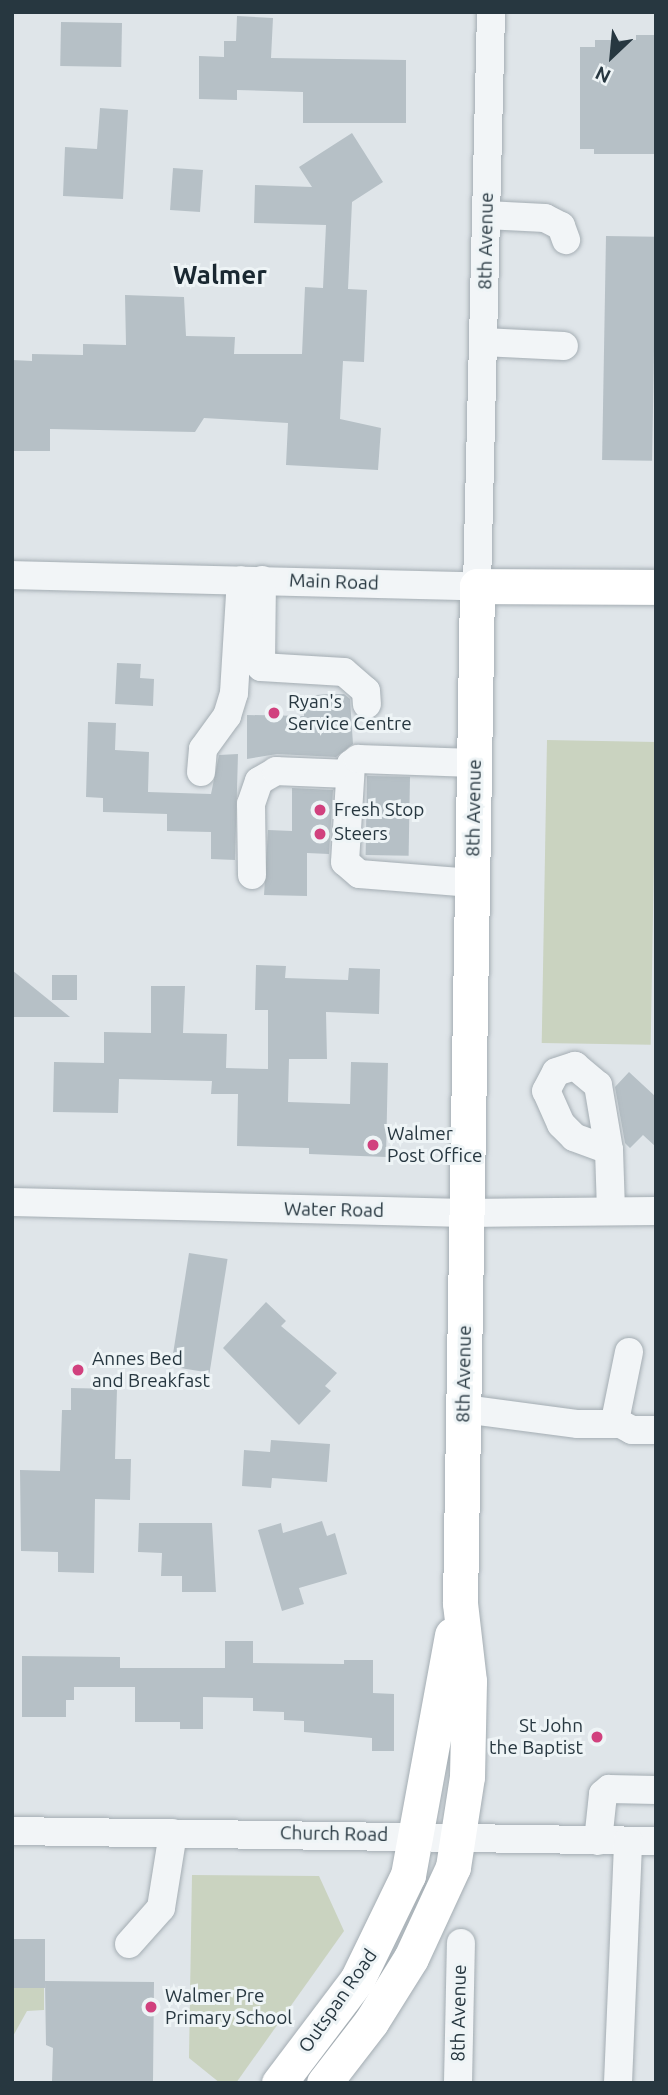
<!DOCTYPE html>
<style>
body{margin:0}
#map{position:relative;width:668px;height:2095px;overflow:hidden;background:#dfe5e9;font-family:Ubuntu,sans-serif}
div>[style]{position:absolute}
.green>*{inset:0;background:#cad3c0;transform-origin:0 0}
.building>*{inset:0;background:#b6c0c6;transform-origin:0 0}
.roads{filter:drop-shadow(0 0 2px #a4adb3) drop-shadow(0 0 2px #a4adb3)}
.minor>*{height:28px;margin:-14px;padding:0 14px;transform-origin:14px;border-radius:14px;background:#f2f5f7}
.major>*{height:35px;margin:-17.5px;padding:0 17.5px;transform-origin:17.5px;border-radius:17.5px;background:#fff}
.dots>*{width:19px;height:19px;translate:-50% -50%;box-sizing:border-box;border:4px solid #eef4f6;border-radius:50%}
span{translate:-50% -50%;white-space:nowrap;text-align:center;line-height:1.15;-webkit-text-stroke:6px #eef4f6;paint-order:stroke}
.street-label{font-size:19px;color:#273740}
.poi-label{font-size:19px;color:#273740}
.left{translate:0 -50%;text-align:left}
.right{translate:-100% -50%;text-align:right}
.district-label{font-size:26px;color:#1a2831;font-weight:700}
.frame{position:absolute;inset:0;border:14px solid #273740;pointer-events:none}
.north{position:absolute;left:577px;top:21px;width:70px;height:70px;-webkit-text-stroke:5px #eef4f6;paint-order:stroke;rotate:206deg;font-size:19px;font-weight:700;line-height:28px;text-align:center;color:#273740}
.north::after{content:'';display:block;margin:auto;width:24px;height:32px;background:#273740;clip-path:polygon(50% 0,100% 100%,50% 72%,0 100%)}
</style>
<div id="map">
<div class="green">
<i style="left:547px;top:740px;width:109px;height:303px;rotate:1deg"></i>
<i style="clip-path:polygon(192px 1875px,319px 1876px,344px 1931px,236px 2083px,220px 2083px,189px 2058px)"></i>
<i style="clip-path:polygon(12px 1988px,44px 1988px,44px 2010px,27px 2011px,12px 2038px)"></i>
</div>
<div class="building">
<i style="clip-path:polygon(237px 16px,273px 18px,271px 58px,406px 60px,406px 123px,303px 123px,303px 92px,237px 90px,237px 100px,199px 99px,199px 56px,224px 57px,224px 41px,236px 41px)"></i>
<i style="left:61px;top:22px;width:61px;height:44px;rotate:1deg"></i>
<i style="clip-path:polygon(636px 35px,656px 35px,656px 154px,594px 154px,594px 149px,580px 149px,580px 47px,595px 47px,595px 40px,636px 40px)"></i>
<i style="clip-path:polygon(100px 108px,128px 110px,123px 199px,63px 196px,65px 147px,97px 149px)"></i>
<i style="clip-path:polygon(352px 133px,383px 182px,352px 202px,348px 289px,367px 290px,364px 362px,343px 361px,340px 419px,381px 428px,378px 470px,286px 465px,288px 423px,204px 418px,195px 432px,50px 429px,50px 451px,12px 451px,12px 360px,32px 361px,32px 354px,83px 355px,83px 344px,126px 345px,125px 295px,184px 297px,186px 336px,235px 337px,234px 354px,302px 354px,305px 287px,323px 288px,326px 225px,254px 223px,255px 185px,312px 187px,299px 167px)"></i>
<i style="left:173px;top:168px;width:30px;height:42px;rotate:4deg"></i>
<i style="left:606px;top:236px;width:50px;height:224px;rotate:1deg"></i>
<i style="clip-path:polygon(117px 663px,141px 664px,140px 678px,154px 679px,153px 706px,115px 704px)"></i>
<i style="clip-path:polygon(329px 694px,344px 694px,350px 699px,353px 744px,336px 757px,277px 754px,247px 759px,247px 715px,304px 716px,304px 696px)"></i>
<i style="clip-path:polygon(88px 722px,116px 723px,115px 750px,149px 752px,148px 792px,211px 794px,219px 755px,238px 754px,235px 860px,211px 859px,211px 832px,167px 831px,167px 814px,103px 812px,103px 798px,86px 797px)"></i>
<i style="left:367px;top:776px;width:43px;height:79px;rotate:1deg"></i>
<i style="clip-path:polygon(292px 788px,333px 790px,329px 854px,307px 853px,307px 896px,264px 895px,268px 830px,292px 831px)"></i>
<i style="clip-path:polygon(256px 965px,286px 966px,285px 978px,348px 980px,349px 968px,380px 969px,379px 1014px,326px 1012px,327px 1059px,289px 1059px,288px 1102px,350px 1104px,351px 1062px,388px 1063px,386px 1157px,309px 1154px,309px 1148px,237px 1146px,238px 1094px,211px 1094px,212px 1081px,119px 1079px,118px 1113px,53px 1112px,54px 1062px,104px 1063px,104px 1032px,151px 1033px,151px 986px,185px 986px,183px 1033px,227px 1034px,226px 1068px,268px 1069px,268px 1010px,255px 1010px)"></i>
<i style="clip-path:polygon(12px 970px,70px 1017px,12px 1017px)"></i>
<i style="left:52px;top:975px;width:25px;height:25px"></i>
<i style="clip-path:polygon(629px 1072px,656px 1097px,656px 1147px,643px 1135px,630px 1148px,625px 1143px,615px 1087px)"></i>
<i style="left:189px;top:1253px;width:39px;height:115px;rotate:9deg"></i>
<i style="clip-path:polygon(266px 1302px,286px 1321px,281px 1326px,337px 1373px,325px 1386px,331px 1391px,299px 1425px,223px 1348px)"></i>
<i style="clip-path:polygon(71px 1388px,117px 1389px,115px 1459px,131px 1459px,130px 1500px,95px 1499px,94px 1573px,58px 1572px,58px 1552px,21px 1551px,20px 1470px,60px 1471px,62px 1410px,71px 1410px)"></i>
<i style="clip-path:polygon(271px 1440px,330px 1444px,327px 1482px,272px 1478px,271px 1488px,242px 1486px,244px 1450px,270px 1452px)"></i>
<i style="clip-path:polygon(322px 1521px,327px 1536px,335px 1533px,347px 1574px,299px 1588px,304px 1604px,282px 1611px,258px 1530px,281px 1523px,283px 1533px)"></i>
<i style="clip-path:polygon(139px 1523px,212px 1523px,216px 1592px,182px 1592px,182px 1576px,161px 1576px,162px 1553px,138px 1552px)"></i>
<i style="clip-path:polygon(225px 1641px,253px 1641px,253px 1663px,344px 1664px,344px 1660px,373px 1660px,373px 1693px,394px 1694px,394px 1751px,372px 1751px,372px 1738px,304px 1732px,304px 1721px,284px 1720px,284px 1712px,253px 1711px,253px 1698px,203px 1697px,203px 1729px,180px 1729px,180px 1722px,135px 1722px,135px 1687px,74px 1687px,74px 1700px,66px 1700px,66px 1717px,22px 1717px,22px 1656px,120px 1657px,120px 1668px,225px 1668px)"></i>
<i style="left:12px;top:1939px;width:33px;height:49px"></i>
<i style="clip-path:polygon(45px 1981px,154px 1982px,153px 2083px,52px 2081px,53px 2048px,46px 2045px)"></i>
</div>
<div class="roads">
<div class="minor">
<i style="left:486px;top:215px;width:59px;rotate:2.9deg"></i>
<i style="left:545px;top:218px;width:18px;rotate:27deg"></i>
<i style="left:561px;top:226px;width:15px;rotate:70deg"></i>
<i style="left:483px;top:342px;width:81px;rotate:2.8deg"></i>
<i style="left:12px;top:575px;width:465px;rotate:1.4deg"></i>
<i style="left:477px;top:586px;width:574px;rotate:-88.6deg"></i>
<i style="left:262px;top:580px;width:87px;rotate:90.7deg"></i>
<i style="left:261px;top:667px;width:83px;rotate:3.4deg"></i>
<i style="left:344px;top:672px;width:29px;rotate:41deg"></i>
<i style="left:366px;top:691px;width:13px;rotate:86deg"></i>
<i style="left:201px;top:772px;width:23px;rotate:-85deg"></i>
<i style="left:203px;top:749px;width:41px;rotate:-54deg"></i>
<i style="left:227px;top:716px;width:24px;rotate:-73deg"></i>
<i style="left:234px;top:693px;width:113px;rotate:-86.5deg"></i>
<i style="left:252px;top:875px;width:71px;rotate:-90.8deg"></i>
<i style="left:251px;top:804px;width:24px;rotate:-71deg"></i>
<i style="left:259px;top:781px;width:20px;rotate:-30deg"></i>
<i style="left:276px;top:771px;width:72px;rotate:2.4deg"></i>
<i style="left:472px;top:883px;width:113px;rotate:-175.4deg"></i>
<i style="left:359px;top:874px;width:18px;rotate:-139deg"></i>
<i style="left:345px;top:862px;width:98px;rotate:-86.5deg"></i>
<i style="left:351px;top:764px;width:9px;rotate:-36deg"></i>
<i style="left:358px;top:759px;width:116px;rotate:2deg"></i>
<i style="left:609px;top:1150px;width:37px;rotate:-160deg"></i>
<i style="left:574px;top:1137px;width:18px;rotate:-135deg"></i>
<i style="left:561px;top:1124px;width:36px;rotate:-114deg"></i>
<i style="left:546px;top:1091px;width:21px;rotate:-62deg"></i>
<i style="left:556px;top:1072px;width:20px;rotate:-18deg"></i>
<i style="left:575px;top:1066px;width:30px;rotate:40deg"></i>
<i style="left:598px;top:1085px;width:66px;rotate:80.4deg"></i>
<i style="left:609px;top:1150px;width:60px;rotate:88.1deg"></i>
<i style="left:12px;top:1202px;width:454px;rotate:1.4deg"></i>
<i style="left:466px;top:1213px;width:190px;rotate:-0.6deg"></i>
<i style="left:629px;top:1352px;width:70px;rotate:101.5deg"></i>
<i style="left:615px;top:1421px;width:19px;rotate:28deg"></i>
<i style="left:632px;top:1430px;width:24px"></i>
<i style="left:464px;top:1409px;width:115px;rotate:7.5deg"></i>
<i style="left:578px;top:1424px;width:39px"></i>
<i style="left:12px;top:1831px;width:644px;rotate:0.89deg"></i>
<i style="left:598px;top:1841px;width:47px;rotate:-83.9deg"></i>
<i style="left:603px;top:1794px;width:8px;rotate:-40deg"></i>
<i style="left:609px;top:1789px;width:47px;rotate:1.2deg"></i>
<i style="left:129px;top:1944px;width:48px;rotate:-48.4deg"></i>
<i style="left:161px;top:1908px;width:76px;rotate:-80.9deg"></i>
<i style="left:458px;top:2083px;width:140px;rotate:-88.8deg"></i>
<i style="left:618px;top:2083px;width:242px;rotate:-87.6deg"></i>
</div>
<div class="major">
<i style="left:279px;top:2083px;width:129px;rotate:-52.9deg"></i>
<i style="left:357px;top:1980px;width:117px;rotate:-64.1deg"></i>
<i style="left:408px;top:1875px;width:244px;rotate:-79.6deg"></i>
<i style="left:324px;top:2083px;width:77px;rotate:-52.4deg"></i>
<i style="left:371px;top:2022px;width:75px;rotate:-58deg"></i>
<i style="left:411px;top:1958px;width:100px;rotate:-65.2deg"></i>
<i style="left:453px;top:1867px;width:91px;rotate:-81.2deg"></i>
<i style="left:467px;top:1777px;width:96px;rotate:-88.8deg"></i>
<i style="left:469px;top:1681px;width:79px;rotate:-96.6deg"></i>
<i style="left:460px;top:1603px;width:1017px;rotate:-89.04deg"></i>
<i style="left:477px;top:586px;width:179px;rotate:0.3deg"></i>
</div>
</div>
<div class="dots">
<i style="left:274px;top:713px;background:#d1417e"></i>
<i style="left:320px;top:810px;background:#d1417e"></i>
<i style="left:320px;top:834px;background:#d1417e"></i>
<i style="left:373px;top:1145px;background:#d1417e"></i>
<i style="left:78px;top:1370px;background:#d1417e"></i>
<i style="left:597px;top:1737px;background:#d1417e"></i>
<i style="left:151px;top:2007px;background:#d1417e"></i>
</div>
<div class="street-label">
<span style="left:486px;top:241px;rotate:-89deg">8th Avenue</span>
<span style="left:334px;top:582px;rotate:2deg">Main Road</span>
<span style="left:474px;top:808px;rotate:-89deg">8th Avenue</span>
<span style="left:334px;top:1210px;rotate:1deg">Water Road</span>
<span style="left:464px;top:1374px;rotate:-89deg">8th Avenue</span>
<span style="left:334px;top:1834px;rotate:1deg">Church Road</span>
<span style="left:338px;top:2001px;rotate:-55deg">Outspan Road</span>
<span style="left:459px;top:2013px;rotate:-89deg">8th Avenue</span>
</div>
<div class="poi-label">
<span class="left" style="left:288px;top:713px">Ryan's<br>Service Centre</span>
<span class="left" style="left:334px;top:810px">Fresh Stop</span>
<span class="left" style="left:334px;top:834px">Steers</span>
<span class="left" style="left:387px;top:1145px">Walmer<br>Post Office</span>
<span class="left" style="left:92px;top:1370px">Annes Bed<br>and Breakfast</span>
<span class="right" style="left:583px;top:1737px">St John<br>the Baptist</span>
<span class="left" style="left:165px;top:2007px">Walmer Pre<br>Primary School</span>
</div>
<div class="district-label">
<span style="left:220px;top:275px">Walmer</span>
</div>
<div class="frame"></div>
<div class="north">N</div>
</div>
